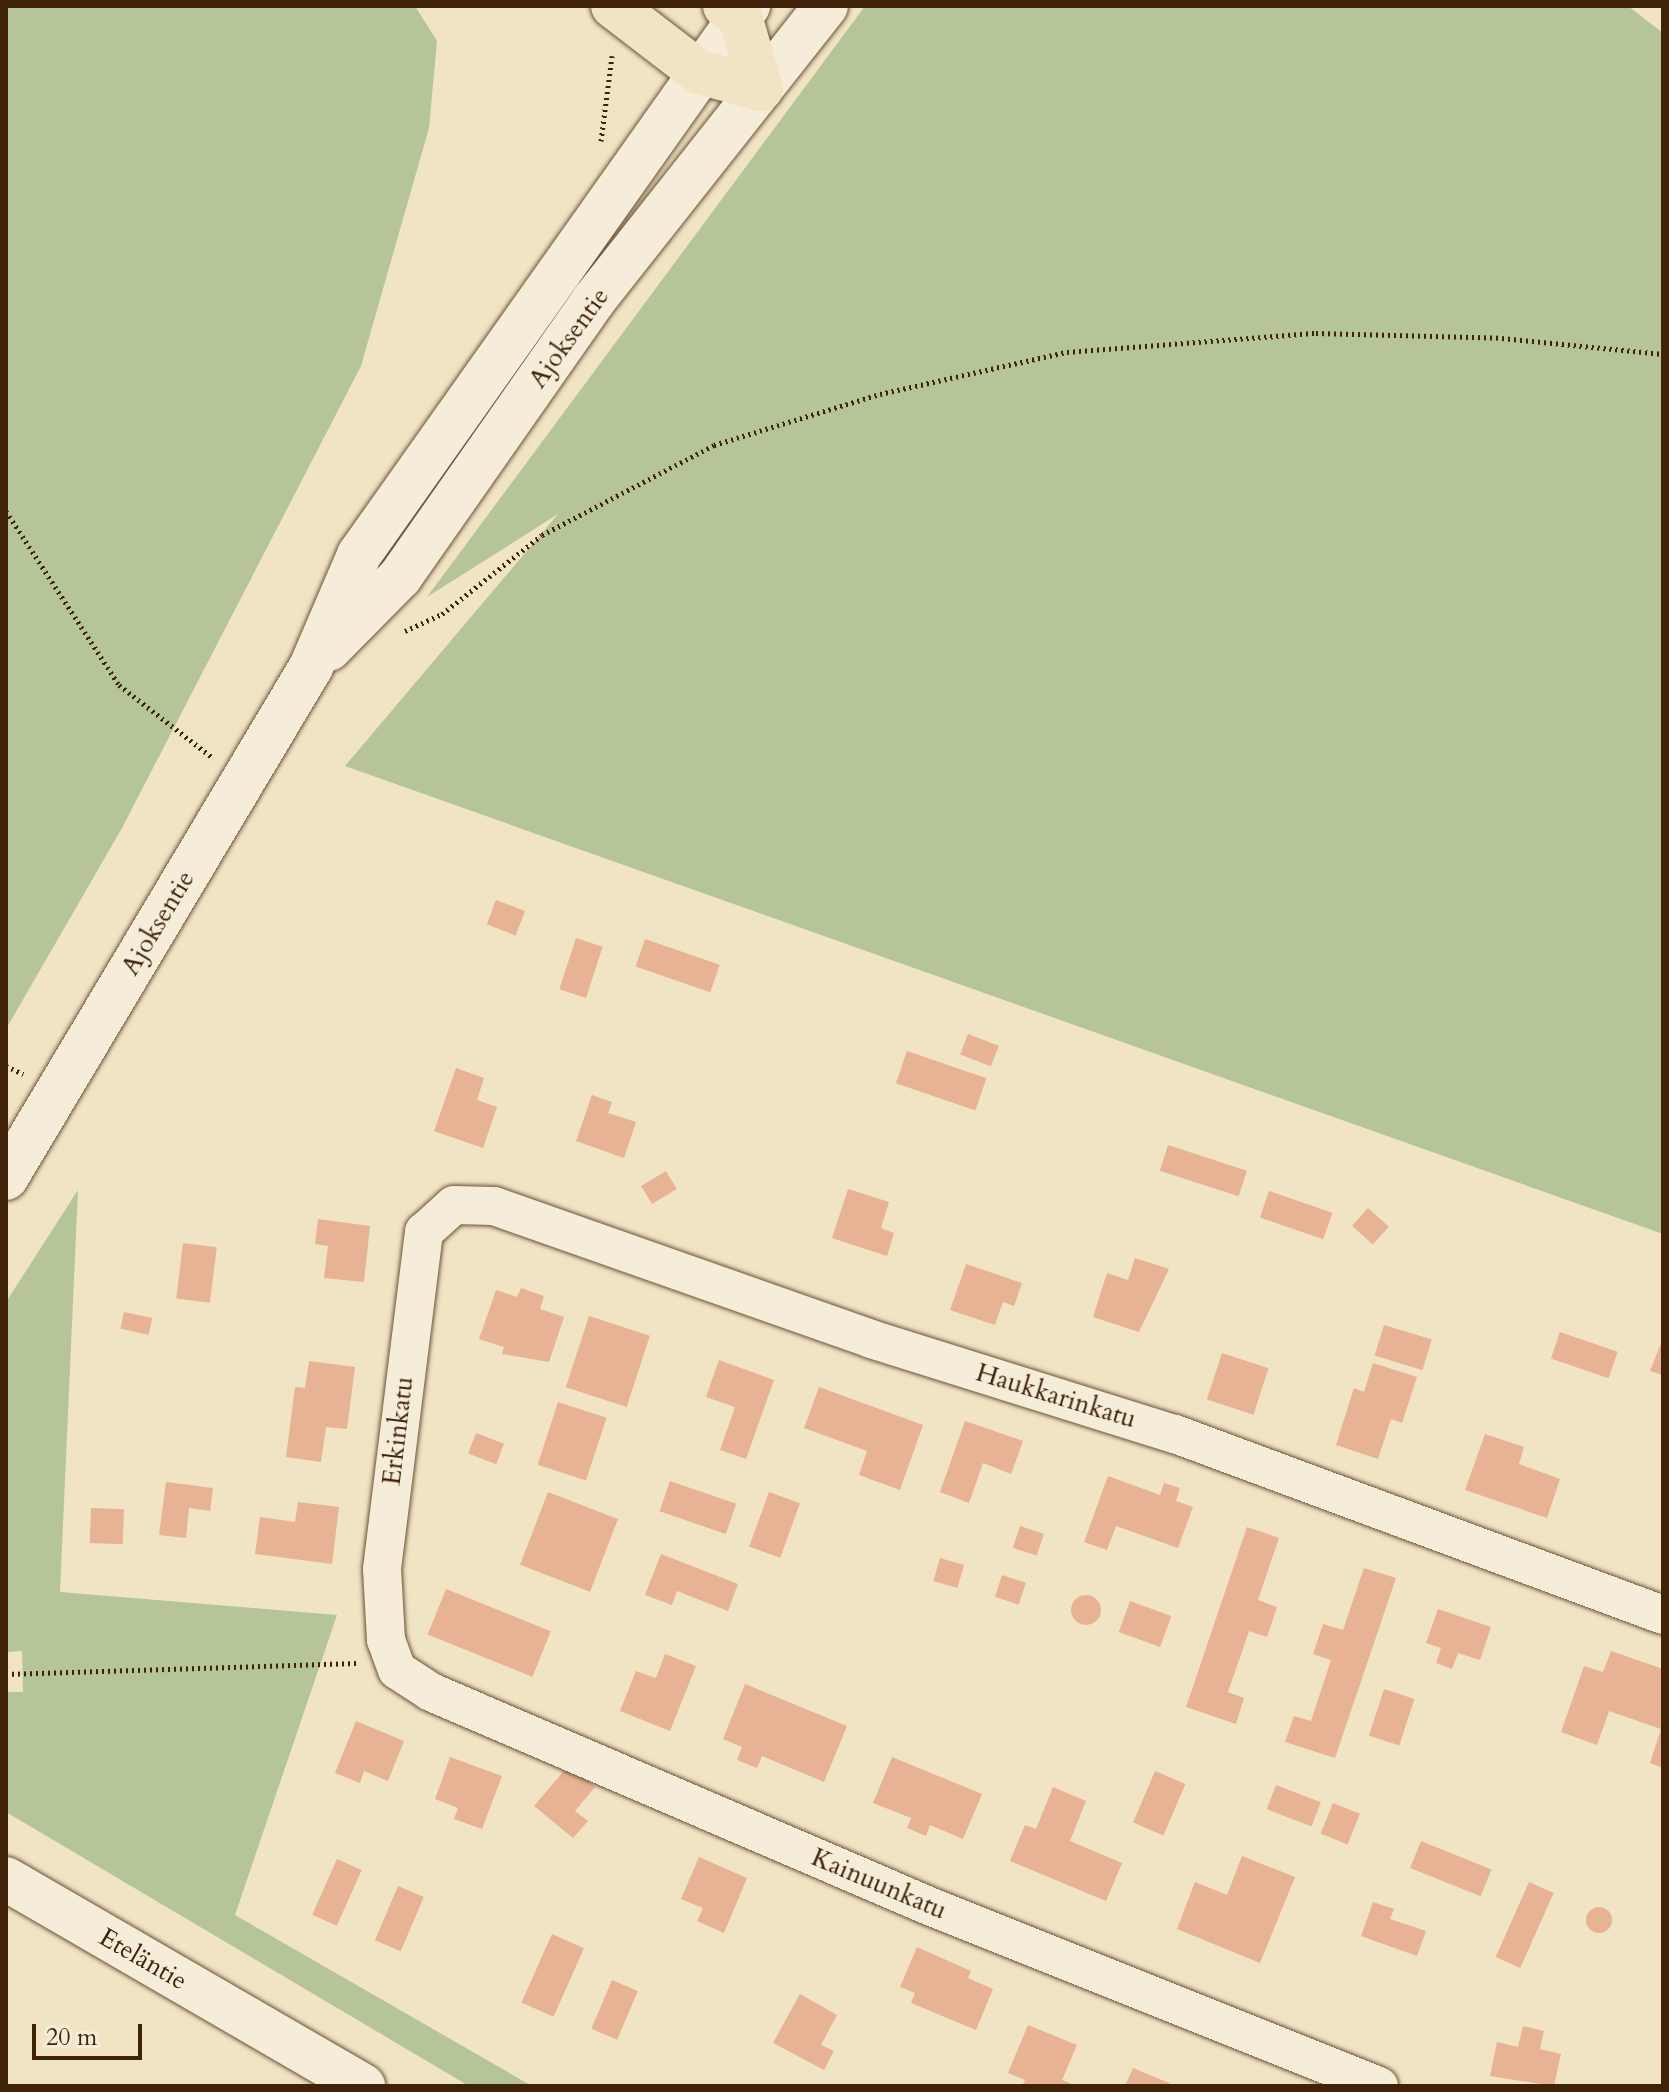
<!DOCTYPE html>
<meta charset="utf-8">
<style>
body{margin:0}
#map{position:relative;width:1669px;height:2092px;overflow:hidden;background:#f0e4c4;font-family:Cardo,serif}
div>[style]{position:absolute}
.green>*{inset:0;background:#b5c597}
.building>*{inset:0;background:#e8b294;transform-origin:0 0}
.round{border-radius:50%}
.path>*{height:5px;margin-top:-2.5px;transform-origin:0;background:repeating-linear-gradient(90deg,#3f2207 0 2px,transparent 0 6px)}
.roads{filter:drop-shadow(0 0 2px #6b5236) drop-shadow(0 0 2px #6b5236)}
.minor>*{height:38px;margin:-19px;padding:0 19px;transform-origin:19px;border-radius:19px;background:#f5edd9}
.secondary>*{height:44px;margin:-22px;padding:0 22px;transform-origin:22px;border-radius:22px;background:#f5edd9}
.motorway>*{height:44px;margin:-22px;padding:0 22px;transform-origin:22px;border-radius:22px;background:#f0e4c4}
span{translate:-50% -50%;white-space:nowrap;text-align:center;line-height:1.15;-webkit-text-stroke:7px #f5edd9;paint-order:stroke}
.street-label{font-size:26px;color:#3f2207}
.frame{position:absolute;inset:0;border:8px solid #3f2207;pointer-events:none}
.scale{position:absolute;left:32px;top:2024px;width:110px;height:36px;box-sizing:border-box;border:4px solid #3f2207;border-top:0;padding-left:10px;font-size:24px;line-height:28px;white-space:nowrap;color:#3f2207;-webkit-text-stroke:6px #f5edd9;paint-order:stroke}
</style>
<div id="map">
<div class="green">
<i style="clip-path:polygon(6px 6px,415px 6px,437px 41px,429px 128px,361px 366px,122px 828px,6px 1029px)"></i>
<i style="clip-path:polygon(865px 6px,1628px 6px,1663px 33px,1663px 1234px,345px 766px,558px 514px,427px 597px)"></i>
<i style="clip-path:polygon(78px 1190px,60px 1592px,337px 1615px,235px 1915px,532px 2086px,469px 2086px,6px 1812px,6px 1692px,23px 1692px,22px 1651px,6px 1652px,6px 1302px)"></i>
</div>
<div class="building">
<i style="left:496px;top:900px;width:31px;height:26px;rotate:21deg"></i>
<i style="left:576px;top:938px;width:28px;height:54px;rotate:18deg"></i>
<i style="left:645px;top:939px;width:79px;height:29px;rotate:19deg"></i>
<i style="left:968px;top:1034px;width:33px;height:22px;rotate:21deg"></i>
<i style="left:907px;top:1051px;width:84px;height:34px;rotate:19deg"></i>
<i style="clip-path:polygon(456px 1068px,484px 1078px,477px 1100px,497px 1107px,483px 1148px,434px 1131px)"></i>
<i style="clip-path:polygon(592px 1095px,612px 1102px,608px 1113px,636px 1122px,624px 1158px,576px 1141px)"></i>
<i style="left:1168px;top:1145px;width:83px;height:27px;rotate:18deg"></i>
<i style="left:666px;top:1171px;width:21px;height:29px;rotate:59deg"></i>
<i style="clip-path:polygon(848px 1189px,889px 1202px,881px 1228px,894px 1233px,887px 1256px,832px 1238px)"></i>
<i style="left:1269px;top:1191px;width:67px;height:28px;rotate:19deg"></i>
<i style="left:1368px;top:1208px;width:28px;height:24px;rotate:42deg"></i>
<i style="clip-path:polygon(318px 1219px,370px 1226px,364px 1282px,324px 1278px,328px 1246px,315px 1244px)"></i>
<i style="left:183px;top:1243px;width:34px;height:56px;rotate:7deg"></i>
<i style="clip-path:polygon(1135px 1258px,1169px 1269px,1139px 1332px,1093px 1317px,1107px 1273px,1128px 1280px)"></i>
<i style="clip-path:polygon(966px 1264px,1022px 1283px,1014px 1306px,1003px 1302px,995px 1325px,950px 1310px)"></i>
<i style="clip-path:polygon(521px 1288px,544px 1296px,540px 1309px,564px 1317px,549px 1362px,502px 1354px,504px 1347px,479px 1339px,496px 1290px,517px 1297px)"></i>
<i style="left:124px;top:1312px;width:29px;height:17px;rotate:12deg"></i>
<i style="left:589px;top:1316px;width:64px;height:75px;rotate:18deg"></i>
<i style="left:1384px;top:1325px;width:50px;height:32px;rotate:17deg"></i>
<i style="left:1560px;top:1332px;width:61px;height:28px;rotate:19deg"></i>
<i style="clip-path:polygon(1663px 1338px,1663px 1375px,1650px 1371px)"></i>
<i style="left:1222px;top:1353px;width:49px;height:49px;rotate:18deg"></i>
<i style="clip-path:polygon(719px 1360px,774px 1380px,746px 1459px,720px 1450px,735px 1407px,706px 1397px)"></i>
<i style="clip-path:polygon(309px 1361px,355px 1367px,347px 1429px,326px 1427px,321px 1462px,286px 1457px,295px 1387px,305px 1388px)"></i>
<i style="clip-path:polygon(1373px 1363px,1417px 1377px,1402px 1423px,1391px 1419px,1378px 1459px,1336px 1445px,1354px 1388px,1364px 1392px)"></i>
<i style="clip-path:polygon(819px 1387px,923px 1425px,900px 1490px,859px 1475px,867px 1451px,804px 1428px)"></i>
<i style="left:558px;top:1402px;width:51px;height:66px;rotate:18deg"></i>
<i style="clip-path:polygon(965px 1421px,1023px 1441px,1011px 1474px,983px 1463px,969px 1503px,940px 1492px)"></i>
<i style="left:476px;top:1433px;width:30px;height:22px;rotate:21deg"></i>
<i style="clip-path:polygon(1485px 1434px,1524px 1447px,1519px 1464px,1560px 1479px,1547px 1518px,1465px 1490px)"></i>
<i style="clip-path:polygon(1108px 1476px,1160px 1495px,1164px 1483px,1180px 1488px,1176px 1501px,1193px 1507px,1178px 1548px,1116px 1526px,1107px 1550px,1084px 1542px)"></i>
<i style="left:670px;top:1481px;width:70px;height:32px;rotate:19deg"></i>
<i style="clip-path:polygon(166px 1482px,213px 1488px,210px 1511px,189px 1508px,186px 1538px,159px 1535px)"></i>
<i style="left:548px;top:1492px;width:75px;height:78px;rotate:21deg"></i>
<i style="left:769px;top:1492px;width:33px;height:58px;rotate:20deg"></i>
<i style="clip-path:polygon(298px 1502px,339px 1507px,332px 1564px,255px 1554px,260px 1517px,295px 1522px)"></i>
<i style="left:91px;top:1508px;width:33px;height:35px;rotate:2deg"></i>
<i style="left:1020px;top:1526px;width:25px;height:23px;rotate:18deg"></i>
<i style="clip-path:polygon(1247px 1527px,1279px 1538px,1258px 1600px,1277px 1607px,1267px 1637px,1249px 1631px,1228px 1692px,1244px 1698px,1236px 1724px,1186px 1707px)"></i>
<i style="clip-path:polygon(661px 1554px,738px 1584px,728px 1611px,677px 1591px,672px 1605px,645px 1595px)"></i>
<i style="left:940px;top:1558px;width:25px;height:24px;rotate:16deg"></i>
<i style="clip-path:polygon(1364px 1568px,1396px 1578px,1335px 1758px,1285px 1742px,1294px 1716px,1311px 1721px,1331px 1660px,1313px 1654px,1323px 1624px,1343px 1630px)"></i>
<i style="left:1002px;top:1575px;width:25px;height:23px;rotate:18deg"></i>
<i style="left:446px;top:1589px;width:113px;height:49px;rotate:22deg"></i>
<i class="round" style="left:1071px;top:1595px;width:30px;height:30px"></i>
<i style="left:1130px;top:1601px;width:44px;height:33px;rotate:20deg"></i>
<i style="clip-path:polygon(1438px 1609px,1491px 1627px,1480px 1660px,1458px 1653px,1452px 1669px,1436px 1663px,1441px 1648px,1426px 1643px)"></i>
<i style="clip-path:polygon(1611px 1651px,1663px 1669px,1663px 1768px,1650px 1763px,1661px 1729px,1609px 1711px,1597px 1745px,1561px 1732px,1584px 1666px,1603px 1672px)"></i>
<i style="clip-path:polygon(665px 1654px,696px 1666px,670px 1731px,620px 1711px,636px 1671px,656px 1678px)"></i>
<i style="clip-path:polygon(745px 1684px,847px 1726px,824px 1782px,762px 1756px,757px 1768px,737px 1760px,742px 1747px,723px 1739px)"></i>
<i style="left:1384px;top:1689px;width:32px;height:49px;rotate:18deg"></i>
<i style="clip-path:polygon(356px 1721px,404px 1741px,388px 1781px,364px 1771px,360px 1783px,335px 1773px)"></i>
<i style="clip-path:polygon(450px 1757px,502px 1776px,482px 1829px,454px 1819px,458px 1808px,435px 1799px)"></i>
<i style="clip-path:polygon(892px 1757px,982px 1794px,963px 1839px,930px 1825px,926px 1836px,907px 1828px,911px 1818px,873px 1803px)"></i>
<i style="clip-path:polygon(569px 1765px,595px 1787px,575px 1811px,588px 1821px,573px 1838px,534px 1806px)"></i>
<i style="left:1155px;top:1771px;width:33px;height:56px;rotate:23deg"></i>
<i style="left:1276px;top:1785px;width:48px;height:26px;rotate:21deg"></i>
<i style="clip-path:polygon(1053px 1787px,1086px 1801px,1070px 1841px,1122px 1863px,1106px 1901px,1010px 1861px,1025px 1825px,1036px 1829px)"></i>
<i style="left:1333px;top:1803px;width:29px;height:33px;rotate:22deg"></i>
<i style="left:1421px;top:1841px;width:76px;height:29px;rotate:22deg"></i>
<i style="clip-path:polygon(1242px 1856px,1295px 1877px,1260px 1963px,1177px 1929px,1195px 1882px,1227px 1895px)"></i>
<i style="clip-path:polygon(699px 1857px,747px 1878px,724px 1933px,697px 1921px,703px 1908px,681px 1899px)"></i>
<i style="left:337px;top:1859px;width:27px;height:61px;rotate:24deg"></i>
<i style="left:1529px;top:1882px;width:27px;height:82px;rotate:24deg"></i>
<i style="left:398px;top:1886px;width:28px;height:59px;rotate:23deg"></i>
<i style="clip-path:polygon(1373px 1902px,1394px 1909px,1390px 1919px,1426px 1931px,1417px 1956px,1361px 1936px)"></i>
<i class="round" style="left:1586px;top:1907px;width:26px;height:26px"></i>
<i style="left:552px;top:1934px;width:35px;height:75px;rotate:24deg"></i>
<i style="clip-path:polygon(917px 1947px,971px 1971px,968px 1978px,993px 1989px,976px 2030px,911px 2003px,915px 1993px,900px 1987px)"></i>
<i style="left:612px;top:1980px;width:28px;height:53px;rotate:23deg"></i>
<i style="clip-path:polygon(800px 1994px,837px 2015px,821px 2045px,834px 2051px,824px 2070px,773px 2043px)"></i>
<i style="clip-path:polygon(1028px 2025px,1077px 2045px,1062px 2080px,1077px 2086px,1022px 2086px,1025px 2080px,1008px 2073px)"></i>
<i style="clip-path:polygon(1523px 2026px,1544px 2031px,1540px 2049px,1561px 2054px,1554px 2086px,1490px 2076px,1497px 2042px,1518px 2047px)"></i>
<i style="clip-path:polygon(1133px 2068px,1176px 2086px,1125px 2086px)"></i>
</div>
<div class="path">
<i style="left:601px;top:141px;width:86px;rotate:-82.6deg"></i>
<i style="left:6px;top:511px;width:207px;rotate:57deg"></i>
<i style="left:119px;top:685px;width:119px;rotate:37.8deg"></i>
<i style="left:405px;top:631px;width:41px;rotate:-24.7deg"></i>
<i style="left:442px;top:614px;width:127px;rotate:-38.3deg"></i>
<i style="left:542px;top:535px;width:194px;rotate:-27.6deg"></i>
<i style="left:714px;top:445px;width:174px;rotate:-17.1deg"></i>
<i style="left:880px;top:394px;width:192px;rotate:-12.7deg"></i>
<i style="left:1067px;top:352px;width:250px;rotate:-4.4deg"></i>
<i style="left:1316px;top:333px;width:186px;rotate:1.5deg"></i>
<i style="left:1502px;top:338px;width:162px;rotate:5.7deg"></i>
<i style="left:6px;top:1066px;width:19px;rotate:25deg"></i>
<i style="left:6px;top:1674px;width:351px;rotate:-1.8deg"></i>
</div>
<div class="roads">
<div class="minor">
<i style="left:1379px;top:2086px;width:485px;rotate:-158.2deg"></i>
<i style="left:929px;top:1906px;width:542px;rotate:-156.75deg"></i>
<i style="left:431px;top:1692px;width:40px;rotate:-147.1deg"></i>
<i style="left:397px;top:1670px;width:32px;rotate:-110deg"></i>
<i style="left:386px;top:1640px;width:71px;rotate:-93.2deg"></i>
<i style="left:382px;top:1569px;width:340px;rotate:-82.9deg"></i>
<i style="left:424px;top:1232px;width:40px;rotate:-42deg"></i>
<i style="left:454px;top:1205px;width:40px;rotate:1.4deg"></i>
<i style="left:494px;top:1206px;width:400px;rotate:19.4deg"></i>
<i style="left:871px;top:1339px;width:318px;rotate:17.4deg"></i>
<i style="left:1175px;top:1434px;width:520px;rotate:20.35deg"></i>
</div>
<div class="secondary">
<i style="left:329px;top:649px;width:101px;rotate:-45.4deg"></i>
<i style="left:400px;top:577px;width:337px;rotate:-55deg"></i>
<i style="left:593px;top:301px;width:376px;rotate:-51.7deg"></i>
<i style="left:6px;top:1178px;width:595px;rotate:-59.17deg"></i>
<i style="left:311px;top:667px;width:122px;rotate:-66.8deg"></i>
<i style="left:359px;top:555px;width:673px;rotate:-54.68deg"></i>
<i style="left:6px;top:1879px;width:413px;rotate:30.1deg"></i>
</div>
<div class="motorway">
<i style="left:613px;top:6px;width:108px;rotate:37.5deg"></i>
<i style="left:699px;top:72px;width:64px;rotate:15.3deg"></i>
<i style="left:725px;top:6px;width:18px;rotate:34deg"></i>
<i style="left:740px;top:16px;width:76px;rotate:74deg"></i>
</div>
</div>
<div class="street-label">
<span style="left:569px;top:338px;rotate:-54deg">Ajoksentie</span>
<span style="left:158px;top:923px;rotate:-59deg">Ajoksentie</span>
<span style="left:1056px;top:1396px;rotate:17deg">Haukkarinkatu</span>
<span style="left:398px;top:1431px;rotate:-83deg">Erkinkatu</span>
<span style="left:879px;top:1884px;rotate:23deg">Kainuunkatu</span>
<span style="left:143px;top:1959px;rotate:30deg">Eteläntie</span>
</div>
<div class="frame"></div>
<div class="scale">20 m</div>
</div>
